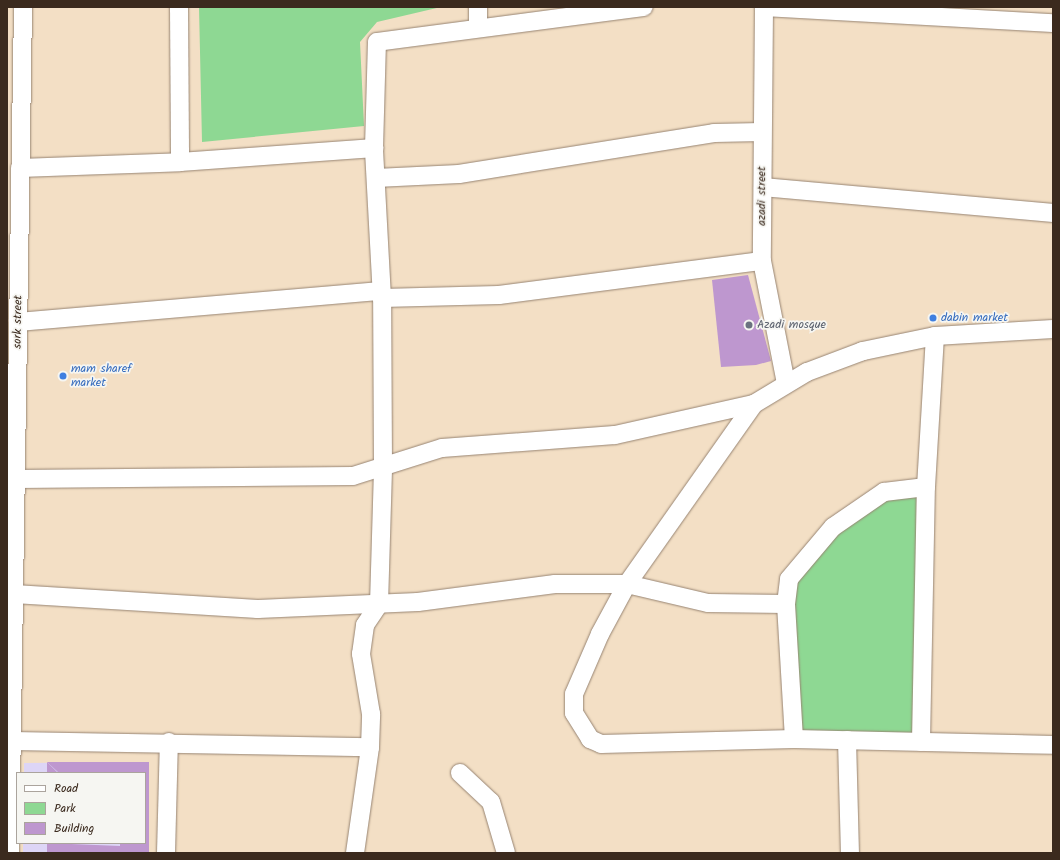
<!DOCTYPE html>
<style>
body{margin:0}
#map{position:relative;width:1060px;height:860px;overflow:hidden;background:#f3dfc5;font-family:Kalam,sans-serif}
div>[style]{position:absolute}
.built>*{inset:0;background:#ddd5f6}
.green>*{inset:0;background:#8ed893}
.building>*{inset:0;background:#be97cf}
.roads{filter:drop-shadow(0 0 1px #978472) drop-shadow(0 0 1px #978472)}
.minor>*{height:18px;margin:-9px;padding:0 9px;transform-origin:9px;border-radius:9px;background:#fff}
.dots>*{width:11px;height:11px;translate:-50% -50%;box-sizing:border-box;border:2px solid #f6f6f2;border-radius:50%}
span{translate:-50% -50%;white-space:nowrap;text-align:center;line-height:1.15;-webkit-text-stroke:3.5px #f6f6f2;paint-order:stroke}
.street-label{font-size:12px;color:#3b2a1e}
.shop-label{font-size:12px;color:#366cbe}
.left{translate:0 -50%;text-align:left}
.worship-label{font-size:12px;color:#5b616d}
.frame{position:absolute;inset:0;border:8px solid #3b2a1e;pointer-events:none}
.legend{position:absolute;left:16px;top:772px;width:130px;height:72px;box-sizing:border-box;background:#f6f6f2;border:1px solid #aba49d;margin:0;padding:5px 7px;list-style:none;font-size:12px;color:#3b2a1e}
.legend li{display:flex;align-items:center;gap:8px;height:20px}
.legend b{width:20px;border:1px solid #aba49d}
</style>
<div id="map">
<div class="built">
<i style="clip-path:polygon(149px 762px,147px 853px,23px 853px,23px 843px,145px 843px,145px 773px,24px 773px,24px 763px)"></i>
</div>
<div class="green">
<i style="clip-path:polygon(199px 7px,441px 7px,377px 22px,360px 42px,364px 126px,202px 142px)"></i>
<i style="clip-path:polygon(926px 487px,921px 742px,794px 739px,789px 579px,884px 492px)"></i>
</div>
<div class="building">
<i style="clip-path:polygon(748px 275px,771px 361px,756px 365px,721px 367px,712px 280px)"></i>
<i style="clip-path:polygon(47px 762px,58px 773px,47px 773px)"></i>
<i style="clip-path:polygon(47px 762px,149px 762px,149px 853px,47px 853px,47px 843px,120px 846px,120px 843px,145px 843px,145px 773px,59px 773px)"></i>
</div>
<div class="roads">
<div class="minor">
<i style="left:179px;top:7px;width:155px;rotate:89.6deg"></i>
<i style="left:764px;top:7px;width:254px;rotate:90.5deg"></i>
<i style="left:762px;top:261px;width:124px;rotate:78.9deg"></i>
<i style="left:764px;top:7px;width:289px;rotate:3.2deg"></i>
<i style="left:478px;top:28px;width:21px;rotate:-90deg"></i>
<i style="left:20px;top:168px;width:160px;rotate:-2.1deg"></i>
<i style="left:180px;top:162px;width:195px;rotate:-4.1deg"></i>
<i style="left:376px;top:178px;width:83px;rotate:-2.8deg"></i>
<i style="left:459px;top:174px;width:258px;rotate:-9.1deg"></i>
<i style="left:714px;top:133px;width:48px;rotate:-1.2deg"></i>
<i style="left:763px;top:187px;width:291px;rotate:5.1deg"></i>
<i style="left:382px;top:298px;width:117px;rotate:-1.5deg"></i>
<i style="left:499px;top:295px;width:265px;rotate:-7.4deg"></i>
<i style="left:18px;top:322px;width:364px;rotate:-4.9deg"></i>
<i style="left:1053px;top:329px;width:118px;rotate:176.6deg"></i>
<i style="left:935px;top:336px;width:74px;rotate:168.2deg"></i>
<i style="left:863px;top:351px;width:60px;rotate:159.4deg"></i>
<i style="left:807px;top:372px;width:62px;rotate:148.9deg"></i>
<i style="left:754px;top:404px;width:220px;rotate:125.2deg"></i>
<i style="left:627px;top:584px;width:57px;rotate:118.4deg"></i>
<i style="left:600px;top:634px;width:65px;rotate:113.4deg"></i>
<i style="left:574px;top:694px;width:19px;rotate:90deg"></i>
<i style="left:574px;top:713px;width:31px;rotate:58deg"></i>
<i style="left:590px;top:739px;width:12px;rotate:24deg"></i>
<i style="left:601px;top:744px;width:193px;rotate:-1.5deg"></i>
<i style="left:794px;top:739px;width:259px;rotate:1.3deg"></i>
<i style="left:16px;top:479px;width:337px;rotate:-0.5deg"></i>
<i style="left:353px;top:476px;width:93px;rotate:-17.5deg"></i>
<i style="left:442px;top:448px;width:173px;rotate:-4.3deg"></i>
<i style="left:615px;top:435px;width:142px;rotate:-12.6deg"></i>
<i style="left:14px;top:594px;width:244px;rotate:3.5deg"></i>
<i style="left:258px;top:609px;width:160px;rotate:-2.5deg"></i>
<i style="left:418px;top:602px;width:138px;rotate:-7.5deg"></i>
<i style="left:555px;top:584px;width:72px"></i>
<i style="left:627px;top:584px;width:83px;rotate:13.2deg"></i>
<i style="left:708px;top:603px;width:78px;rotate:0.7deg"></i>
<i style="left:794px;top:739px;width:135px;rotate:-93.4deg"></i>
<i style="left:786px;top:604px;width:25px;rotate:-83deg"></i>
<i style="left:789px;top:579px;width:68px;rotate:-49.8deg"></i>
<i style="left:833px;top:527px;width:62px;rotate:-34.5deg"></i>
<i style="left:884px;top:492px;width:42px;rotate:-6.8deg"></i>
<i style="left:847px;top:740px;width:113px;rotate:88.5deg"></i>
<i style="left:12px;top:741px;width:358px;rotate:1deg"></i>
<i style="left:921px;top:742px;width:255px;rotate:-88.9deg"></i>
<i style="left:926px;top:487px;width:151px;rotate:-86.6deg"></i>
<i style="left:460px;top:773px;width:42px;rotate:43.1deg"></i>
<i style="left:491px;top:802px;width:53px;rotate:73.6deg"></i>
<i style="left:10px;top:853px;width:846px;rotate:-89.12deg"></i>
<i style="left:166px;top:853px;width:111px;rotate:-88.5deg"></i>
<i style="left:355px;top:853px;width:107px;rotate:-81.9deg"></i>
<i style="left:370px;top:747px;width:33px;rotate:-88deg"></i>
<i style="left:371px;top:714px;width:61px;rotate:-99.5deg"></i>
<i style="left:361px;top:654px;width:29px;rotate:-82deg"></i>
<i style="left:365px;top:625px;width:25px;rotate:-56deg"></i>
<i style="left:379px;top:604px;width:138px;rotate:-88.3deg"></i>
<i style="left:383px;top:466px;width:168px;rotate:-90.3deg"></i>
<i style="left:382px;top:298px;width:150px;rotate:-93.1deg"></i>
<i style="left:374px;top:148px;width:106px;rotate:-88.4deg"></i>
<i style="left:377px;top:42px;width:269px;rotate:-7.5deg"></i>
</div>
</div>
<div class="dots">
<i style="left:933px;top:318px;background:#3f7fe0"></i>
<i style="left:749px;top:325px;background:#6b7280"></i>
<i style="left:63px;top:376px;background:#3f7fe0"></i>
</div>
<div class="street-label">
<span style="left:762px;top:196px;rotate:-90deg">azadi street</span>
<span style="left:18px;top:322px;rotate:-89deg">sork street</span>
</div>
<div class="shop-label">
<span class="left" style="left:941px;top:318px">dabin market</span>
<span class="left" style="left:71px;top:376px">mam sharef<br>market</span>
</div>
<div class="worship-label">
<span class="left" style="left:757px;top:325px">Azadi mosque</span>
</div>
<div class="frame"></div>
<ul class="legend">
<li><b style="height:5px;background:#fff"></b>Road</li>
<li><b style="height:11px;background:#8ed893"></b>Park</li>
<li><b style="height:11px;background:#be97cf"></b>Building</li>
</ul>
</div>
